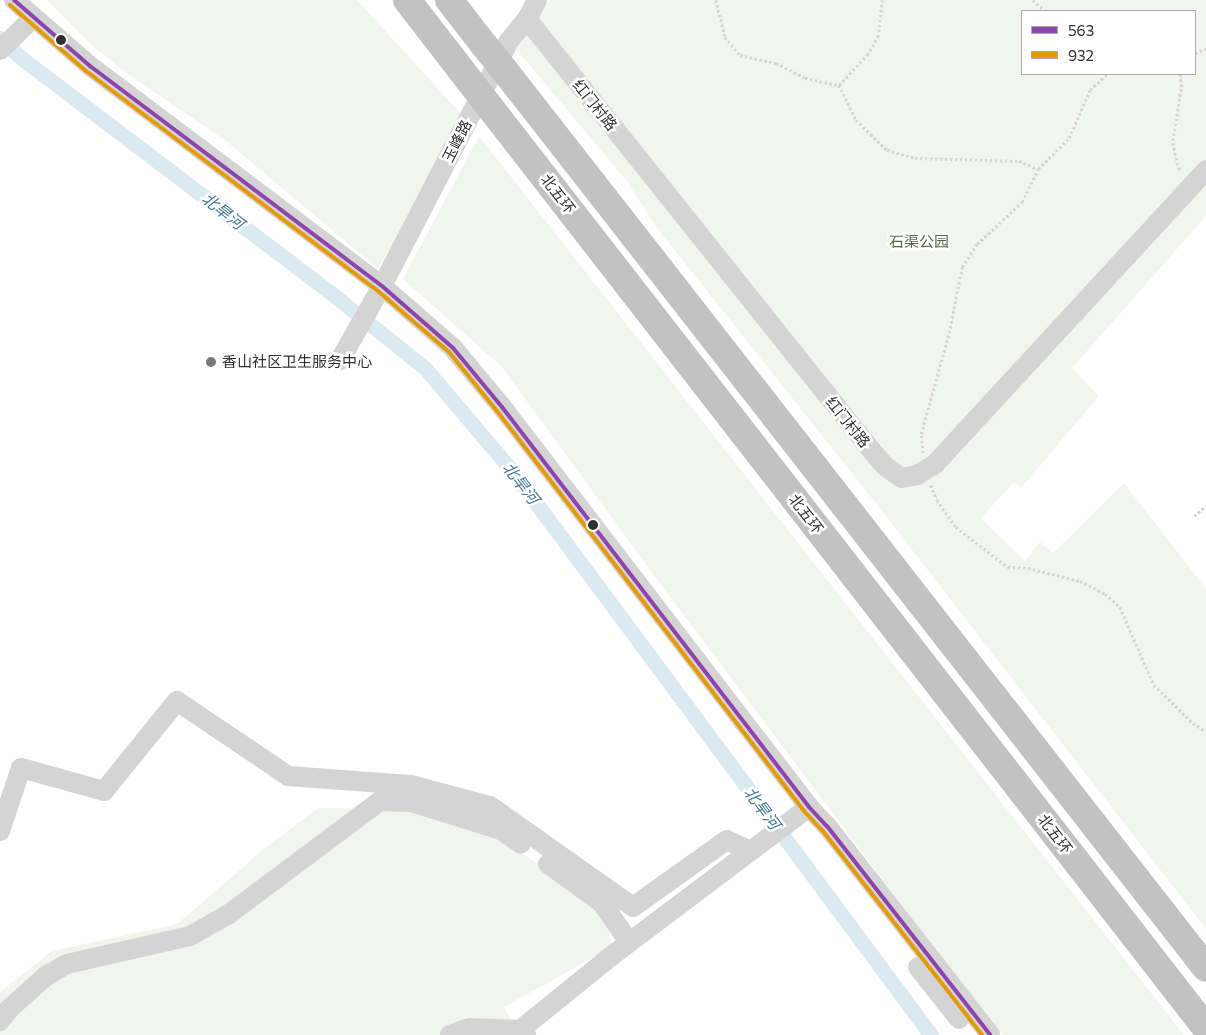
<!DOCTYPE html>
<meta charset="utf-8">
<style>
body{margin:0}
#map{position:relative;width:1206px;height:1035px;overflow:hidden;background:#fff;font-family:Commissioner,"Noto Sans SC",sans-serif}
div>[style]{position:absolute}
.green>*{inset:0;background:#f2f5ed}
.canal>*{height:15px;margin:-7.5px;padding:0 7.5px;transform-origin:7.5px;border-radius:7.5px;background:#dbeaf1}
.path>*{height:2.5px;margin-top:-1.25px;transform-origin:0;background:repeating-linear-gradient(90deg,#d4d4d4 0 2.5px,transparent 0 5px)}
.minor>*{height:20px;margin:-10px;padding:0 10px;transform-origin:10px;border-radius:10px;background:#d4d4d4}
.highway>*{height:28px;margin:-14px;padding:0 14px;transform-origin:14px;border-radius:14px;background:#c2c2c2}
.highway-bridge>*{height:28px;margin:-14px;padding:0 14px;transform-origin:14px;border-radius:14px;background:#c2c2c2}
.bus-1>*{height:4px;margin:-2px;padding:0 2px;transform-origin:2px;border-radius:2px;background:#8e44ad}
.bus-2>*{height:4px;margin:-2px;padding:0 2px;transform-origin:2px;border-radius:2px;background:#e39a05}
.dots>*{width:14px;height:14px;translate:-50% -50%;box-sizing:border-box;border:2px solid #fff;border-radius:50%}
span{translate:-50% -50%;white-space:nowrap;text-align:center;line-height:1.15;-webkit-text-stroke:5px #fff;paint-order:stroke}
.street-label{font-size:15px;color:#303030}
.park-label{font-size:15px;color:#566a3f}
.poi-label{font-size:15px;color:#303030}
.left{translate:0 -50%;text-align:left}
.water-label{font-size:16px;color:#41778f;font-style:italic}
.legend{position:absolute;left:1021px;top:10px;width:175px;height:65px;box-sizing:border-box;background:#fff;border:1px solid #acacac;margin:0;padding:6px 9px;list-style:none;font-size:15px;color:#303030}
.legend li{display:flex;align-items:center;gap:10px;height:25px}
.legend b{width:25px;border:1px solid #acacac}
</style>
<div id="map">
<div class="green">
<i style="clip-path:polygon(47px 0,357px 0,463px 116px,378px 269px,226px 141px,132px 77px,91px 45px)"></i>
<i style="clip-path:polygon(evenodd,550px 0,1206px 0,1206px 216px,1072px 368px,1099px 396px,1021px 488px,1014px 482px,981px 518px,1025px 561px,1040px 542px,1053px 553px,1124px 483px,1206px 589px,1206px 929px,882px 511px,657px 228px,626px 180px,516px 49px,550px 0,1022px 11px,1195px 11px,1195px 74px,1022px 74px,1022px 11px)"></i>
<i style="clip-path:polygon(479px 136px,1184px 1035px,1004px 1035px,988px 1020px,650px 570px,502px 367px,403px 279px)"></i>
<i style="clip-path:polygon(318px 808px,466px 809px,606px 918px,612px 947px,504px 1007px,520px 1035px,0 1035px,0 992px,52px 951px,177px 924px,264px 849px)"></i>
</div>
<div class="canal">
<i style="left:0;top:38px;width:33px;rotate:43deg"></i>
<i style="left:24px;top:60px;width:398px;rotate:37.2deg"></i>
<i style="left:341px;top:301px;width:107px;rotate:38.6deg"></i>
<i style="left:425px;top:368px;width:136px;rotate:49.8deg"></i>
<i style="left:513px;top:472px;width:701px;rotate:53.41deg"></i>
</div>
<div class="path">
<i style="left:716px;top:0;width:38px;rotate:76deg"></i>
<i style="left:725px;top:37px;width:23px;rotate:50deg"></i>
<i style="left:740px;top:55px;width:37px;rotate:13deg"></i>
<i style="left:776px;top:63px;width:33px;rotate:27deg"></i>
<i style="left:805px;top:78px;width:35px;rotate:12deg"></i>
<i style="left:839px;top:85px;width:41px;rotate:-47deg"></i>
<i style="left:867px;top:55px;width:21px;rotate:-59deg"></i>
<i style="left:878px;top:37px;width:37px;rotate:-84deg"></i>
<i style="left:1033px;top:0;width:17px;rotate:40deg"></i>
<i style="left:1195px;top:53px;width:12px;rotate:-20deg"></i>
<i style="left:1180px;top:74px;width:10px;rotate:79deg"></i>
<i style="left:1182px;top:84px;width:60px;rotate:98.7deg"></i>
<i style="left:1173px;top:143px;width:26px;rotate:77deg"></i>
<i style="left:1179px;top:168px;width:5px;rotate:37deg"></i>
<i style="left:839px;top:85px;width:39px;rotate:64deg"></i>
<i style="left:856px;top:120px;width:43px;rotate:44.1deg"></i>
<i style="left:887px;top:150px;width:29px;rotate:16deg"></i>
<i style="left:915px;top:158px;width:104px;rotate:1.7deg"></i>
<i style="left:1019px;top:161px;width:21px;rotate:23deg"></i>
<i style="left:923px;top:453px;width:19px;rotate:-96deg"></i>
<i style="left:921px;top:434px;width:105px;rotate:-74.5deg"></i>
<i style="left:949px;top:333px;width:67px;rotate:-78.9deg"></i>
<i style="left:962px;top:267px;width:27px;rotate:-57deg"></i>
<i style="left:977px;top:244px;width:62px;rotate:-43deg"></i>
<i style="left:1022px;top:202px;width:37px;rotate:-64deg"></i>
<i style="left:1038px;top:169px;width:44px;rotate:-45deg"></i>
<i style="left:1069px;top:138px;width:52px;rotate:-66.4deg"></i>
<i style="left:1090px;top:90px;width:23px;rotate:-43deg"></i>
<i style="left:931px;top:485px;width:16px;rotate:68deg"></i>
<i style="left:937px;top:500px;width:33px;rotate:55deg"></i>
<i style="left:956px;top:527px;width:66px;rotate:37.6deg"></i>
<i style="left:1008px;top:567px;width:20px;rotate:3deg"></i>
<i style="left:1028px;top:568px;width:54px;rotate:14deg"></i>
<i style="left:1080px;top:581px;width:28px;rotate:27deg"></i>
<i style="left:1105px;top:594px;width:20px;rotate:41deg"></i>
<i style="left:1120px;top:607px;width:85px;rotate:66.4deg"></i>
<i style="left:1154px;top:685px;width:54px;rotate:44.3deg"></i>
<i style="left:1193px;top:723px;width:15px;rotate:32deg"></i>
<i style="left:1194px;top:516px;width:16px;rotate:-40deg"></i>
</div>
<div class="minor">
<i style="left:14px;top:0;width:101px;rotate:41deg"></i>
<i style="left:90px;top:66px;width:366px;rotate:37deg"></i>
<i style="left:382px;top:286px;width:94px;rotate:41.1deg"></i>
<i style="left:453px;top:348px;width:77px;rotate:50.3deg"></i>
<i style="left:502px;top:407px;width:504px;rotate:52.49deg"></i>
<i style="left:809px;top:807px;width:26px;rotate:47deg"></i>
<i style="left:827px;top:826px;width:265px;rotate:52deg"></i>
<i style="left:527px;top:19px;width:553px;rotate:51.39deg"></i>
<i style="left:872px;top:451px;width:21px;rotate:49deg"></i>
<i style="left:886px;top:467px;width:19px;rotate:35deg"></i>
<i style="left:902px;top:478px;width:15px;rotate:-11deg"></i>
<i style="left:917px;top:475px;width:21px;rotate:-31deg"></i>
<i style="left:935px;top:464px;width:400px;rotate:-47.3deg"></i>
<i style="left:0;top:50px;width:46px;rotate:-44.1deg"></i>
<i style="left:340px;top:360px;width:85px;rotate:-60.4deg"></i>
<i style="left:382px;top:286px;width:276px;rotate:-62.6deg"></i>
<i style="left:509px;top:41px;width:28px;rotate:-51deg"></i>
<i style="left:527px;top:19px;width:21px;rotate:-62deg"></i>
<i style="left:0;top:831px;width:66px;rotate:-71.6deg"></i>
<i style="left:21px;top:768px;width:86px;rotate:15.5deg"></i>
<i style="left:104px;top:791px;width:116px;rotate:-51deg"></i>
<i style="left:177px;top:701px;width:134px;rotate:34deg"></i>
<i style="left:288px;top:776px;width:123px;rotate:4.2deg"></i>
<i style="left:411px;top:785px;width:82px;rotate:14.9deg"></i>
<i style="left:490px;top:806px;width:175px;rotate:35.2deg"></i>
<i style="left:633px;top:907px;width:115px;rotate:-35.5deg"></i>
<i style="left:727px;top:840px;width:26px;rotate:25deg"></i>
<i style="left:548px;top:864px;width:67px;rotate:35.8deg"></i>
<i style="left:602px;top:903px;width:47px;rotate:55.3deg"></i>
<i style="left:918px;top:967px;width:66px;rotate:51.7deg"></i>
<i style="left:0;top:1021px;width:15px;rotate:-53deg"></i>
<i style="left:9px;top:1009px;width:50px;rotate:-41.7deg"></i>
<i style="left:46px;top:976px;width:24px;rotate:-30deg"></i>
<i style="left:67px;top:964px;width:126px;rotate:-12.8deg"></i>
<i style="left:190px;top:936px;width:45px;rotate:-29.4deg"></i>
<i style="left:229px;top:914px;width:189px;rotate:-36.8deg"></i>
<i style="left:380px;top:801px;width:31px;rotate:2deg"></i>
<i style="left:411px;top:802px;width:94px;rotate:17.3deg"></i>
<i style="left:501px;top:830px;width:24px;rotate:35deg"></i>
<i style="left:520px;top:1030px;width:116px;rotate:-39deg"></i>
<i style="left:610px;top:957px;width:249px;rotate:-37deg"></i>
<i style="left:450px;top:1035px;width:20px;rotate:-20deg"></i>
<i style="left:469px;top:1028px;width:51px;rotate:2.2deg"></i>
<i style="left:520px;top:1030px;width:8px;rotate:40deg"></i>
</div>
<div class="highway">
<i style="left:407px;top:0;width:100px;rotate:52.3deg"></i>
<i style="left:449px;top:0;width:57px;rotate:52.1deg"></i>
<i style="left:505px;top:71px;width:1138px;rotate:51.99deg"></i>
<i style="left:489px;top:106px;width:1168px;rotate:52.13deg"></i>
</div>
<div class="highway-bridge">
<i style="left:484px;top:45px;width:33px;rotate:51deg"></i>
<i style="left:468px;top:79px;width:34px;rotate:52deg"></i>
</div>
<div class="bus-1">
<i style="left:14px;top:0;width:101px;rotate:41deg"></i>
<i style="left:90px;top:66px;width:366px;rotate:37deg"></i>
<i style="left:382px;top:286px;width:94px;rotate:41.1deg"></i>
<i style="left:453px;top:348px;width:77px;rotate:50.3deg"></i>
<i style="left:502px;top:407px;width:504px;rotate:52.49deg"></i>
<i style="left:809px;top:807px;width:26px;rotate:47deg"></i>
<i style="left:827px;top:826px;width:265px;rotate:52deg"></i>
</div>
<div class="bus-2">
<i style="left:10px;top:5px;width:101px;rotate:41deg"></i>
<i style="left:86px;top:71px;width:366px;rotate:37deg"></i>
<i style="left:378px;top:291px;width:94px;rotate:40.7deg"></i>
<i style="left:449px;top:352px;width:76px;rotate:50.9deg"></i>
<i style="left:497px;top:411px;width:504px;rotate:52.49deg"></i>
<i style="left:804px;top:811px;width:26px;rotate:47deg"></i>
<i style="left:822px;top:830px;width:260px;rotate:52deg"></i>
</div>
<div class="dots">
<i style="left:61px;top:40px;background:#303030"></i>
<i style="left:211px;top:362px;background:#787878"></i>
<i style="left:593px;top:525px;background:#303030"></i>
</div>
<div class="street-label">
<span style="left:595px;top:105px;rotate:51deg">红门村路</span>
<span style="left:457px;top:141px;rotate:-63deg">玉峰路</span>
<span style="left:558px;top:194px;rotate:52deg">北五环</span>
<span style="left:848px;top:422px;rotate:51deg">红门村路</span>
<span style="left:806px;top:514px;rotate:52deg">北五环</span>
<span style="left:1055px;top:834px;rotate:52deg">北五环</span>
</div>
<div class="park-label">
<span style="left:919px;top:242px">石渠公园</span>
</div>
<div class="poi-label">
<span class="left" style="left:222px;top:362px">香山社区卫生服务中心</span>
</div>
<div class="water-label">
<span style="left:223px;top:211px;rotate:38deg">北旱河</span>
<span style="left:521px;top:483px;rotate:52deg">北旱河</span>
<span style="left:762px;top:808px;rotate:53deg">北旱河</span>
</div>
<ul class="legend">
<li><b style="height:6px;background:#8e44ad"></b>563</li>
<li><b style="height:6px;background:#e39a05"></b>932</li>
</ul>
</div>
